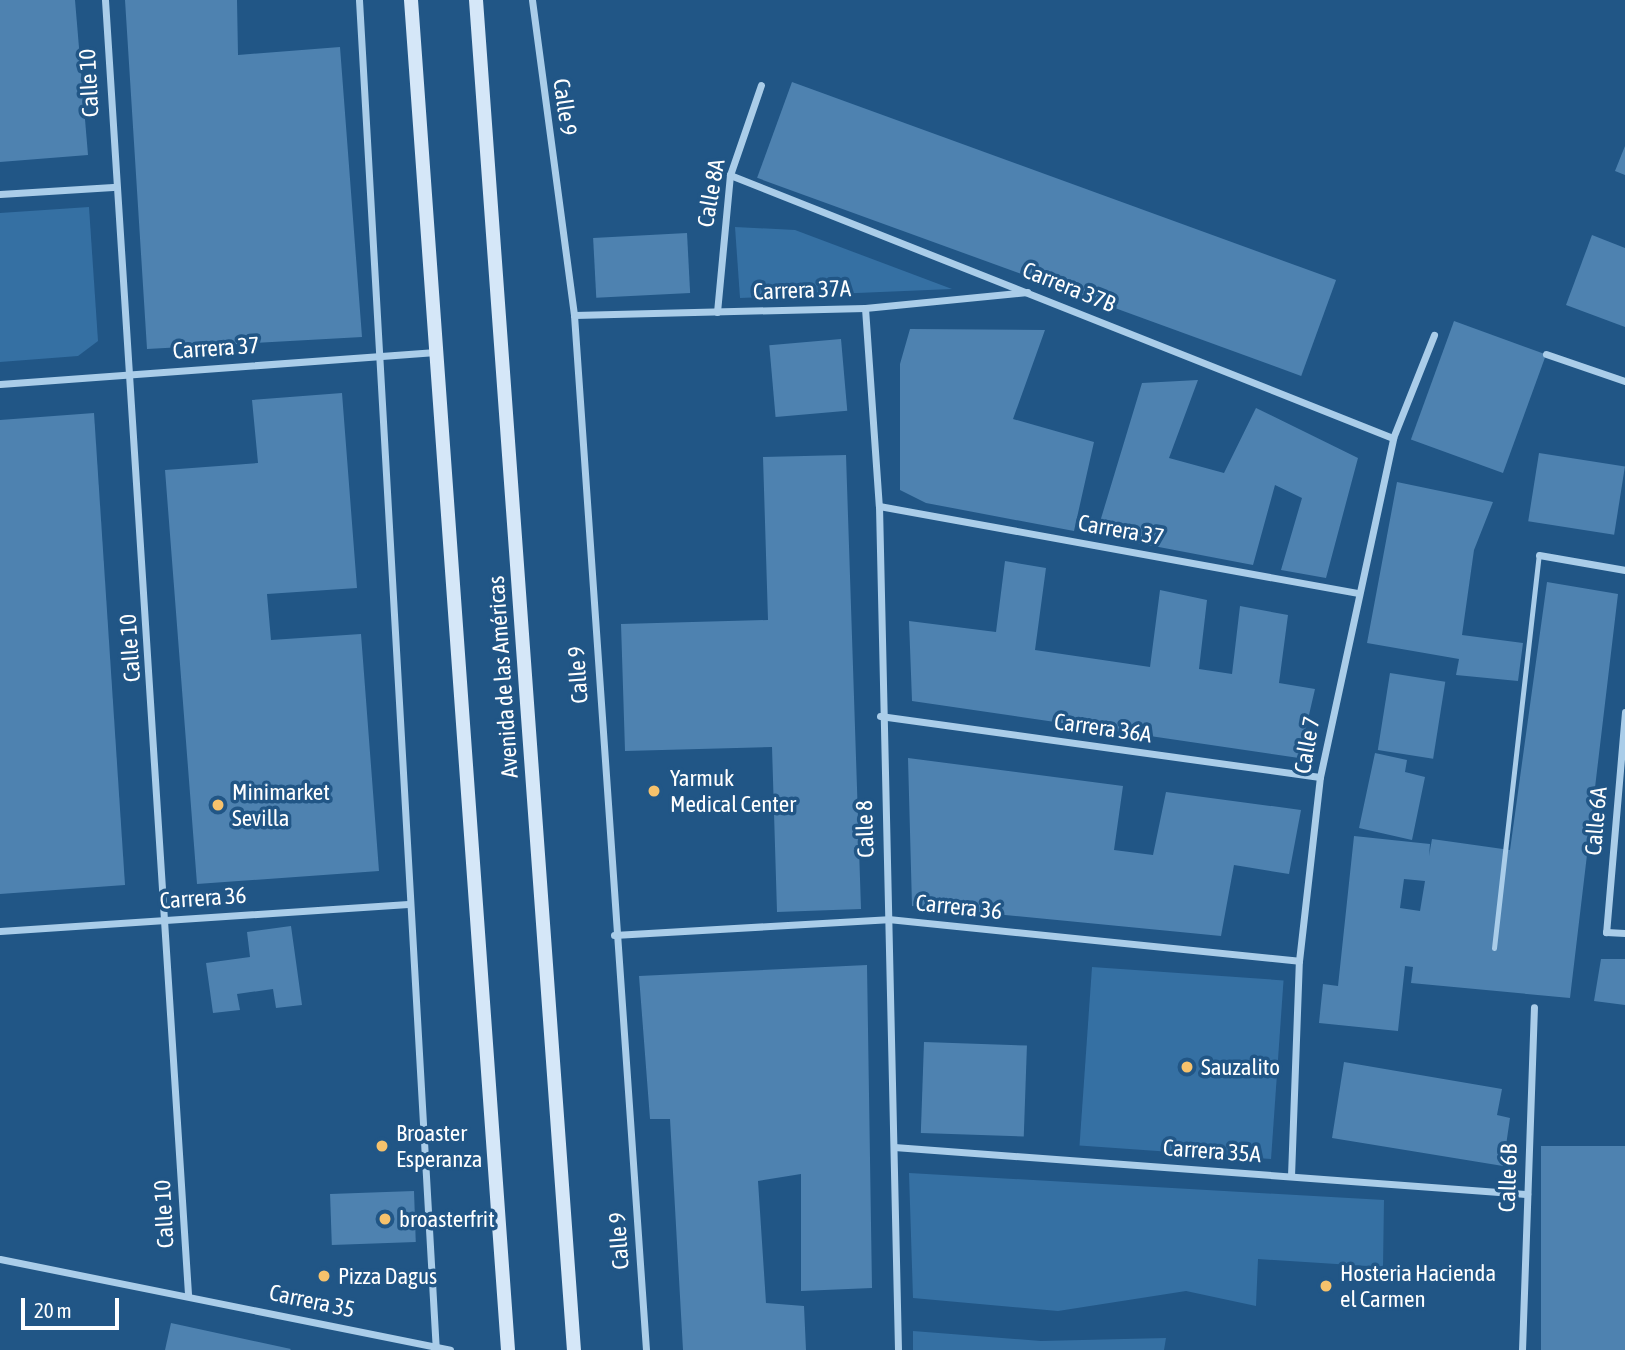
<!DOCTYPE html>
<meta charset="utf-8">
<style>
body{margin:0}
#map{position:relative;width:1625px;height:1350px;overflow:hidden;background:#215686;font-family:"Asap Condensed",sans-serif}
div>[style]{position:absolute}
.green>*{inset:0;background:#3570a3;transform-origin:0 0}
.building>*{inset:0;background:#4e82b0;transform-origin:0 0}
.lane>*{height:5px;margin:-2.5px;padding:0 2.5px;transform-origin:2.5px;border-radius:2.5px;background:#aacde9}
.street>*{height:7px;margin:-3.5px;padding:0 3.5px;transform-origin:3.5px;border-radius:3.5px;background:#aacde9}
.secondary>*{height:14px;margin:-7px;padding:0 7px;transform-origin:7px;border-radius:7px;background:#d5e7f8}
.dots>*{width:19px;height:19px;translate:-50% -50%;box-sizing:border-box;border:4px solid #215686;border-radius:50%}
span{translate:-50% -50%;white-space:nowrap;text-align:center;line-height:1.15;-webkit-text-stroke:7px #215686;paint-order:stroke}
.street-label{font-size:23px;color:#fff}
.poi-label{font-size:23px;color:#fff}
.left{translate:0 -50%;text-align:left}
.scale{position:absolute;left:21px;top:1298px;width:98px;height:32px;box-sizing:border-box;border:4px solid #fff;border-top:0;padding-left:9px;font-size:21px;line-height:24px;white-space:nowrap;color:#fff;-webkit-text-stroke:5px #215686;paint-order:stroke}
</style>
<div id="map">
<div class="green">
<i style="clip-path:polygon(89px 207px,98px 341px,78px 356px,0 362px,0 213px)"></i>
<i style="clip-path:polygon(735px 227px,795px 230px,952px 289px,740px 298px)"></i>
<i style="left:1092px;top:967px;width:192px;height:179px;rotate:4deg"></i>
<i style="clip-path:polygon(909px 1173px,1384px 1200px,1383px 1267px,1258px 1259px,1256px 1306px,1186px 1291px,1058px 1311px,913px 1298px)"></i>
<i style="clip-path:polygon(913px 1331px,1041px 1341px,1166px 1338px,1164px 1350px,913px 1350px)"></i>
</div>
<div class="building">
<i style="clip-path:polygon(0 0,75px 0,88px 155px,0 162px)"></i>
<i style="clip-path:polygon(125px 0,237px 0,238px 55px,340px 47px,362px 337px,147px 349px)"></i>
<i style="left:792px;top:82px;width:579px;height:102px;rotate:20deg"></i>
<i style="clip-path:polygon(1625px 146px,1625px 175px,1615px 171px)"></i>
<i style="left:687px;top:233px;width:60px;height:94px;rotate:87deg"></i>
<i style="clip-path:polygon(1592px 235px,1625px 248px,1625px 327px,1566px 305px)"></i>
<i style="left:1454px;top:321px;width:98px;height:126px;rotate:20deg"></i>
<i style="clip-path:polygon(910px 329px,1045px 330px,1013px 419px,1094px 442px,1074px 531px,926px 503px,900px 490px,900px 364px)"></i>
<i style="left:841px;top:339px;width:72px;height:72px;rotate:85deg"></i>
<i style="clip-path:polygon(1198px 380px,1169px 458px,1224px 473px,1256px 408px,1358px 458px,1326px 578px,1281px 570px,1302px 498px,1275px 485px,1253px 565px,1096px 535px,1142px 383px)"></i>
<i style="clip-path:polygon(342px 393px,357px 588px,267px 594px,271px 640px,361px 634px,379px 871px,197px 884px,165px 470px,258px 463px,252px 400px)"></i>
<i style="clip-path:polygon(94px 413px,125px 885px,0 894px,0 420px)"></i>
<i style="left:1539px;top:453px;width:87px;height:69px;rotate:9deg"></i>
<i style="clip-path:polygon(846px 455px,861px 909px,777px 912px,772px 747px,625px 751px,621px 624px,768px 620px,763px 457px)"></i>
<i style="clip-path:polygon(1397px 482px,1493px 502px,1474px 550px,1462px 635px,1523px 643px,1518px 681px,1456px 675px,1459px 659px,1367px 643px)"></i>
<i style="clip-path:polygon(1005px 561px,1046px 568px,1035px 650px,1150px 667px,1160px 590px,1207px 600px,1199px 669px,1232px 674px,1240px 606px,1288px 615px,1279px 683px,1315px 689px,1299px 758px,912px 701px,909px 621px,996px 632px)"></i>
<i style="clip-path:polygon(evenodd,1547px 582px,1618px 594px,1570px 998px,1411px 983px,1413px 967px,1405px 966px,1398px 1031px,1319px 1023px,1323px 984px,1338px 986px,1354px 836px,1430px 844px,1429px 856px,1432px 839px,1510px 850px,1547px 582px,1404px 879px,1425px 881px,1420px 911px,1400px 908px,1404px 879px)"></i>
<i style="left:1390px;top:673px;width:56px;height:78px;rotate:9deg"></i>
<i style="clip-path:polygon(1375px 753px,1407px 760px,1405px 772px,1425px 777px,1412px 840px,1359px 828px)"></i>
<i style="clip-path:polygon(908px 758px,1123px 786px,1114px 850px,1153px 855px,1166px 792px,1301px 810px,1289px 874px,1234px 865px,1221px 936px,912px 906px)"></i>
<i style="clip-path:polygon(291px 926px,302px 1005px,276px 1008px,273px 989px,237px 994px,240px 1010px,213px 1013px,206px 963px,250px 957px,247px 932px)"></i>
<i style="clip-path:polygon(1601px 959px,1625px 959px,1625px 1005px,1594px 1001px)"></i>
<i style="clip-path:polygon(867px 965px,872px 1288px,801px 1291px,801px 1174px,758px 1181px,766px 1303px,804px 1306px,806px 1350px,683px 1350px,670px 1119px,650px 1119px,639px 976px)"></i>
<i style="left:924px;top:1042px;width:103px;height:91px;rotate:2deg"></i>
<i style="clip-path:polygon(1344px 1062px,1502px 1089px,1497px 1115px,1510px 1118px,1503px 1166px,1332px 1138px)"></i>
<i style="left:1541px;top:1146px;width:84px;height:204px"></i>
<i style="left:414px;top:1191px;width:51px;height:84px;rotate:88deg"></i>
<i style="clip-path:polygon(171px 1323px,291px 1349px,290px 1350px,165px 1350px)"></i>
</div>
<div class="lane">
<i style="left:1494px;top:948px;width:396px;rotate:-83.5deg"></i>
</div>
<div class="street">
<i style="left:105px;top:0;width:1298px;rotate:86.33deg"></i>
<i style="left:359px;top:0;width:1352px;rotate:86.74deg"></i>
<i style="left:532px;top:0;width:318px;rotate:82.4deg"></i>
<i style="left:574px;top:315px;width:1038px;rotate:86.02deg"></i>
<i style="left:730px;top:175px;width:713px;rotate:21.64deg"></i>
<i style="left:0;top:194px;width:113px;rotate:-3.5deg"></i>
<i style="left:865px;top:308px;width:198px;rotate:86deg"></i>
<i style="left:879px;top:506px;width:844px;rotate:88.71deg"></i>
<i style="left:717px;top:312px;width:138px;rotate:-84.6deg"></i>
<i style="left:730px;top:175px;width:95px;rotate:-71deg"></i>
<i style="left:574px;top:315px;width:291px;rotate:-1.4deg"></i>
<i style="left:865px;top:308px;width:163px;rotate:-5.6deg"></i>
<i style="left:1546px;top:354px;width:83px;rotate:18.9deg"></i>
<i style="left:0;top:384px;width:437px;rotate:-4.2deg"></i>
<i style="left:879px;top:506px;width:486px;rotate:10.3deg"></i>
<i style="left:1539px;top:555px;width:87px;rotate:9.9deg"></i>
<i style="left:1625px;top:712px;width:221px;rotate:94.9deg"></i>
<i style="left:1606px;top:932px;width:19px;rotate:3deg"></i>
<i style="left:880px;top:716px;width:444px;rotate:7.9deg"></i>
<i style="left:0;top:931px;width:409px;rotate:-3.8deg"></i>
<i style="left:614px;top:935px;width:274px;rotate:-3.3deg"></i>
<i style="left:888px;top:919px;width:413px;rotate:5.8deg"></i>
<i style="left:894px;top:1147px;width:635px;rotate:4.25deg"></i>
<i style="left:1291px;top:1176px;width:215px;rotate:-87.9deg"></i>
<i style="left:1299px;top:961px;width:185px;rotate:-83.5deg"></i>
<i style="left:1320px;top:777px;width:347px;rotate:-77.8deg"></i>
<i style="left:1393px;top:438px;width:111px;rotate:-68.3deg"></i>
<i style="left:0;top:1259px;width:459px;rotate:11.4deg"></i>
<i style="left:1522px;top:1350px;width:343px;rotate:-88deg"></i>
</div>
<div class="secondary">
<i style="left:411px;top:0;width:1353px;rotate:85.89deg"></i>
<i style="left:476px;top:0;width:1354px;rotate:85.85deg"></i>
</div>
<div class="dots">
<i style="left:654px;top:791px;background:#f6c26c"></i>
<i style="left:218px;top:805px;background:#f6c26c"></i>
<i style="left:1187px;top:1067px;background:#f6c26c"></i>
<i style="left:382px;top:1146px;background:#f6c26c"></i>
<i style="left:385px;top:1219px;background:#f6c26c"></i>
<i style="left:324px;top:1276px;background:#f6c26c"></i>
<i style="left:1326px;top:1286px;background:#f6c26c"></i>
</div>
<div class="street-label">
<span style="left:89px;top:83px;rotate:-93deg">Calle 10</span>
<span style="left:565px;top:107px;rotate:82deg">Calle 9</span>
<span style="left:711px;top:193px;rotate:-80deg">Calle 8A</span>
<span style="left:1069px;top:287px;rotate:22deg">Carrera 37B</span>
<span style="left:802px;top:290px;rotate:-2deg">Carrera 37A</span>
<span style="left:216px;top:348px;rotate:-4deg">Carrera 37</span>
<span style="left:1121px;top:530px;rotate:10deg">Carrera 37</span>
<span style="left:130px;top:648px;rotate:-94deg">Calle 10</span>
<span style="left:578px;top:675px;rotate:-94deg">Calle 9</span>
<span style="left:503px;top:677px;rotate:-94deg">Avenida de las Américas</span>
<span style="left:1103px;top:728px;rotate:8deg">Carrera 36A</span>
<span style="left:1307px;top:745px;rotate:-80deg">Calle 7</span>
<span style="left:1596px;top:821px;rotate:-85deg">Calle 6A</span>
<span style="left:865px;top:829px;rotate:-92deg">Calle 8</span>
<span style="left:203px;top:898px;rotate:-4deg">Carrera 36</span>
<span style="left:959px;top:907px;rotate:6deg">Carrera 36</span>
<span style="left:1212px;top:1151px;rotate:4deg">Carrera 35A</span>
<span style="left:1508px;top:1178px;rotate:-88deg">Calle 6B</span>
<span style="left:164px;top:1214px;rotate:-93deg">Calle 10</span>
<span style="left:619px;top:1241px;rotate:-94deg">Calle 9</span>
<span style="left:312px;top:1301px;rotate:12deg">Carrera 35</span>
</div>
<div class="poi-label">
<span class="left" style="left:670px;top:791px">Yarmuk<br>Medical Center</span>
<span class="left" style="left:232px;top:805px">Minimarket<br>Sevilla</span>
<span class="left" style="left:1201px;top:1067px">Sauzalito</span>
<span class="left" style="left:396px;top:1146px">Broaster<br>Esperanza</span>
<span class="left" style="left:399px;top:1219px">broasterfrit</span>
<span class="left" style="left:1340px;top:1286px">Hosteria Hacienda<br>el Carmen</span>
<span class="left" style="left:338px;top:1276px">Pizza Dagus</span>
</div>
<div class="scale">20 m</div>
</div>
